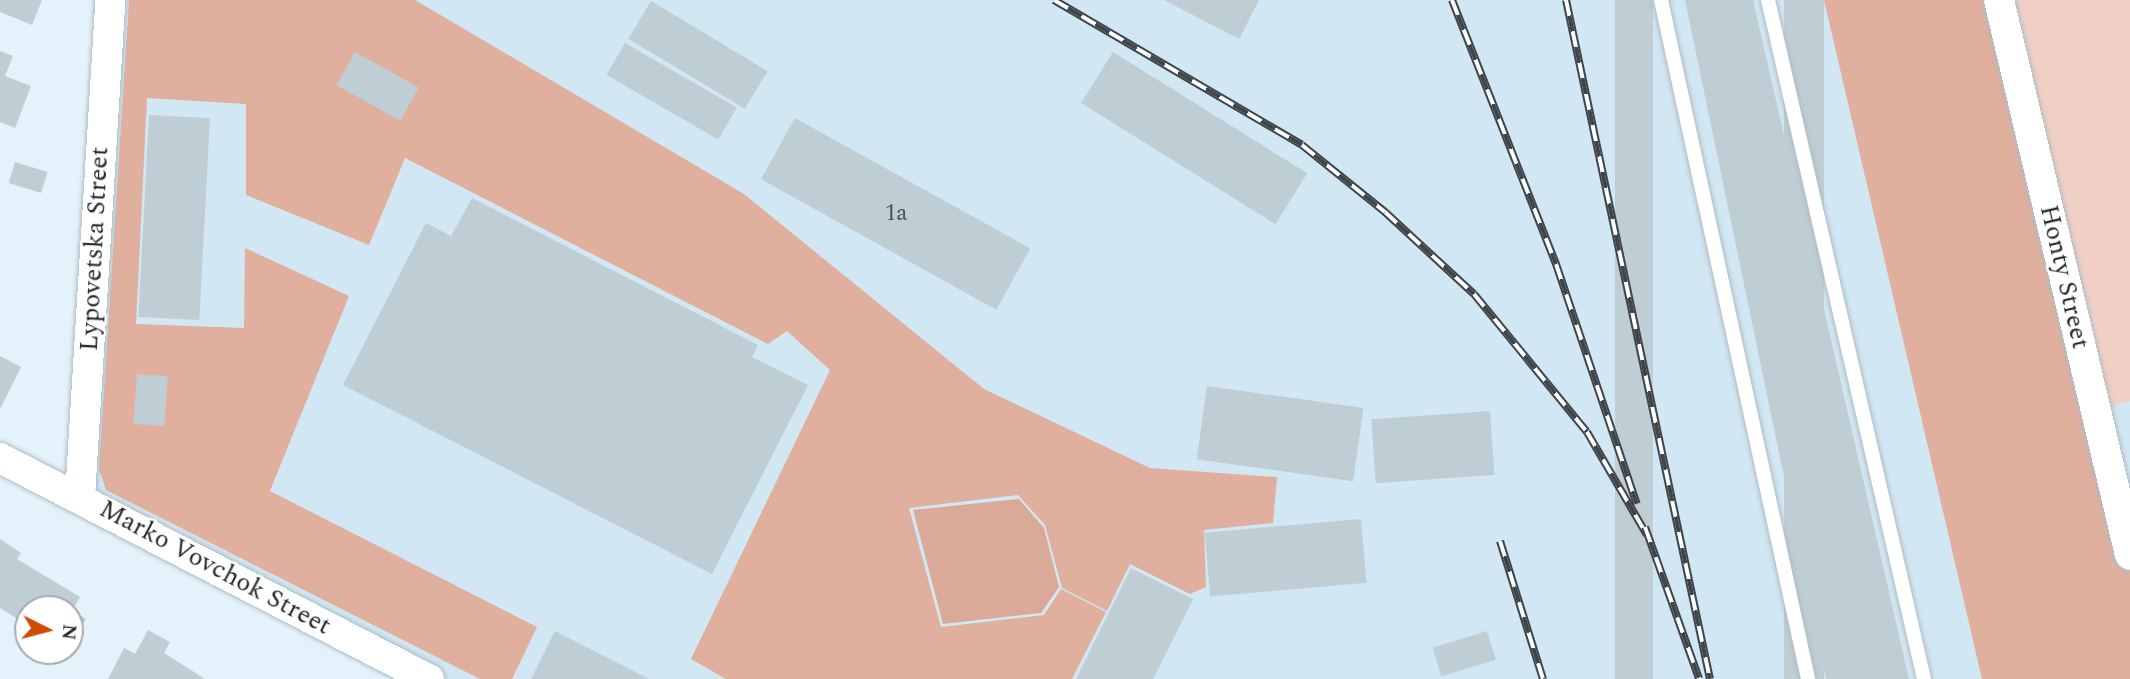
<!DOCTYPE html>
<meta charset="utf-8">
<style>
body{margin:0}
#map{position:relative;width:2130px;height:679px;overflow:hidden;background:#e4f3fb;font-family:Spectral,serif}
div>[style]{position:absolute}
.built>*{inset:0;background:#d1e7f3}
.green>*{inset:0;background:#f0cfc4}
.forest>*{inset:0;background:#e0af9e}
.water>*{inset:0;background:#daa998}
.building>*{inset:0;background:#bfcdd5;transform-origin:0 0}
.roads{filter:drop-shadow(0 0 2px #aebcc3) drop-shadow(0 0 2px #aebcc3)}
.lane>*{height:14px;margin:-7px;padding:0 7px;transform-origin:7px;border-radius:7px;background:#fff}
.street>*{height:30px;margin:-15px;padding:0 15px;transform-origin:15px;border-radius:15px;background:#fff}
.rail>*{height:8px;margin-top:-4px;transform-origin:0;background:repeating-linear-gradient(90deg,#fff 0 16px,#3f4549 0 32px);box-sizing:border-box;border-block:2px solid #3f4549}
span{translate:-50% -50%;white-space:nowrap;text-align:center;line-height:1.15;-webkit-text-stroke:5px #fff;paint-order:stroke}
.number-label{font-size:23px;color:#4b5256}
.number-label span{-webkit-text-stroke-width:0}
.street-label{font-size:26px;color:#24292c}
.north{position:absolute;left:14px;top:595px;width:70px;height:70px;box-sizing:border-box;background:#fff;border:2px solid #a7a9ab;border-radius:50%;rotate:96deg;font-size:19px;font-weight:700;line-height:28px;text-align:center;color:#24292c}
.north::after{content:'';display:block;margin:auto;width:24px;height:32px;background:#d04b08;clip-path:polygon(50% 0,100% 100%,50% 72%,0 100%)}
</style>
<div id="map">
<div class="built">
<i style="clip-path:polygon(114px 0,2130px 0,2130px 679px,429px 679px,80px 497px)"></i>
</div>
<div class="green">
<i style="clip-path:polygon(1999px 0,2130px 0,2130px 401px,2096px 410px)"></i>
</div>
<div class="forest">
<i style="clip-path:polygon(129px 0,415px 0,744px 194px,984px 389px,1150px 468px,1277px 477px,1273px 523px,1204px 530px,1206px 587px,1190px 594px,1130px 564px,1107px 611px,1062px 588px,1045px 525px,1018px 495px,909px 508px,941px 627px,1044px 615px,1061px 589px,1106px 612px,1072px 679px,726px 679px,691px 659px,830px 370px,787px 331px,768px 344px,405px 158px,369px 245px,246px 195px,246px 104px,147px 98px,136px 324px,244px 328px,245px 248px,349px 296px,270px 491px,537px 627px,512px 679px,480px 679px,106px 490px,99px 469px)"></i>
<i style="clip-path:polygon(1824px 0,1999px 0,2130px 555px,2130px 679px,1982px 679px)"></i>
</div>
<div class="water">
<i style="clip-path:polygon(1019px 499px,1044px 528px,1059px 587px,1041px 613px,943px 624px,913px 510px)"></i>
</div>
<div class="building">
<i style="clip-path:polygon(0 0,42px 0,32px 25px,0 12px)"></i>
<i style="clip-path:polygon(1164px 0,1259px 0,1239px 39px)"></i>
<i style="left:1615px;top:0;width:38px;height:694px"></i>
<i style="clip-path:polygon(1685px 0,1753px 0,1909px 679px,1826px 679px)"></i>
<i style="left:1784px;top:0;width:40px;height:697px"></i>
<i style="left:651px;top:1px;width:136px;height:44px;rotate:31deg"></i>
<i style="left:625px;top:43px;width:129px;height:37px;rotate:30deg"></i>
<i style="clip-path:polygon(0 51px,13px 56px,5px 76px,31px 86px,15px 128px,0 122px)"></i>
<i style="left:355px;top:52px;width:73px;height:38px;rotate:29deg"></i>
<i style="left:1113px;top:52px;width:229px;height:60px;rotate:32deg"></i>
<i style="left:149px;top:115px;width:61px;height:202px;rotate:3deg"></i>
<i style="left:795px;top:118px;width:269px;height:70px;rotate:29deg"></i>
<i style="left:15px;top:162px;width:34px;height:22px;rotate:17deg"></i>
<i style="clip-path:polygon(472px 198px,758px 345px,752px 357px,808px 385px,712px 574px,343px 385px,426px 223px,451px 236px)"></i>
<i style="clip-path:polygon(0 356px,21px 367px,0 409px)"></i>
<i style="left:137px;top:374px;width:31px;height:50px;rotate:4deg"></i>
<i style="left:1207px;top:386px;width:158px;height:74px;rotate:8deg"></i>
<i style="left:1490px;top:411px;width:64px;height:119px;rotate:86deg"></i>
<i style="left:1361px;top:519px;width:64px;height:157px;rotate:85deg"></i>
<i style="clip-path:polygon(0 539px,21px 553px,17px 559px,80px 597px,72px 611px,86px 619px,70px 644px,70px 609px,28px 609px,28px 625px,0 608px)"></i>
<i style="clip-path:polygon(1131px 568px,1193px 599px,1153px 679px,1076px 679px)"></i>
<i style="clip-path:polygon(148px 630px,170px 642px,164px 653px,205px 679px,108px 679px,124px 648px,135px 654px)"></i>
<i style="clip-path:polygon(555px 631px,649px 679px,531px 679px)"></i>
<i style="left:1487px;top:631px;width:30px;height:57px;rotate:73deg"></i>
</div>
<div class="roads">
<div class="lane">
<i style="left:1661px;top:0;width:695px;rotate:77.78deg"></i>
<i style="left:1768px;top:0;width:697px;rotate:77.06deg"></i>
</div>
<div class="street">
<i style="left:1999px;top:0;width:570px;rotate:76.72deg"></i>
<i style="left:0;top:458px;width:483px;rotate:27.3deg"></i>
<i style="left:80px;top:497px;width:498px;rotate:-86.5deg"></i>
</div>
</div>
<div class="rail">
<i style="left:1054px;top:0;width:287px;rotate:30.3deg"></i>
<i style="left:1302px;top:145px;width:107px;rotate:38.9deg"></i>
<i style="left:1385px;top:212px;width:121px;rotate:42.7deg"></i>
<i style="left:1474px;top:294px;width:178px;rotate:50.7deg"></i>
<i style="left:1587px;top:432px;width:119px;rotate:59.8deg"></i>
<i style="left:1452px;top:0;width:284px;rotate:68.5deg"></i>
<i style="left:1556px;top:264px;width:253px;rotate:71.4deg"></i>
<i style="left:1566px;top:0;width:694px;rotate:78.03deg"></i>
<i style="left:1645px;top:527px;width:161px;rotate:70.4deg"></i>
<i style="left:1500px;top:541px;width:145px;rotate:72.7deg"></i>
</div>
<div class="number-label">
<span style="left:896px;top:214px">1а</span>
</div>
<div class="street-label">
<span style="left:95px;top:249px;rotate:-87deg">Lypovetska Street</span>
<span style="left:2064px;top:277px;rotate:77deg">Honty Street</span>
<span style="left:215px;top:568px;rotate:28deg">Marko Vovchok Street</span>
</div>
<div class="north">N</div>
</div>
